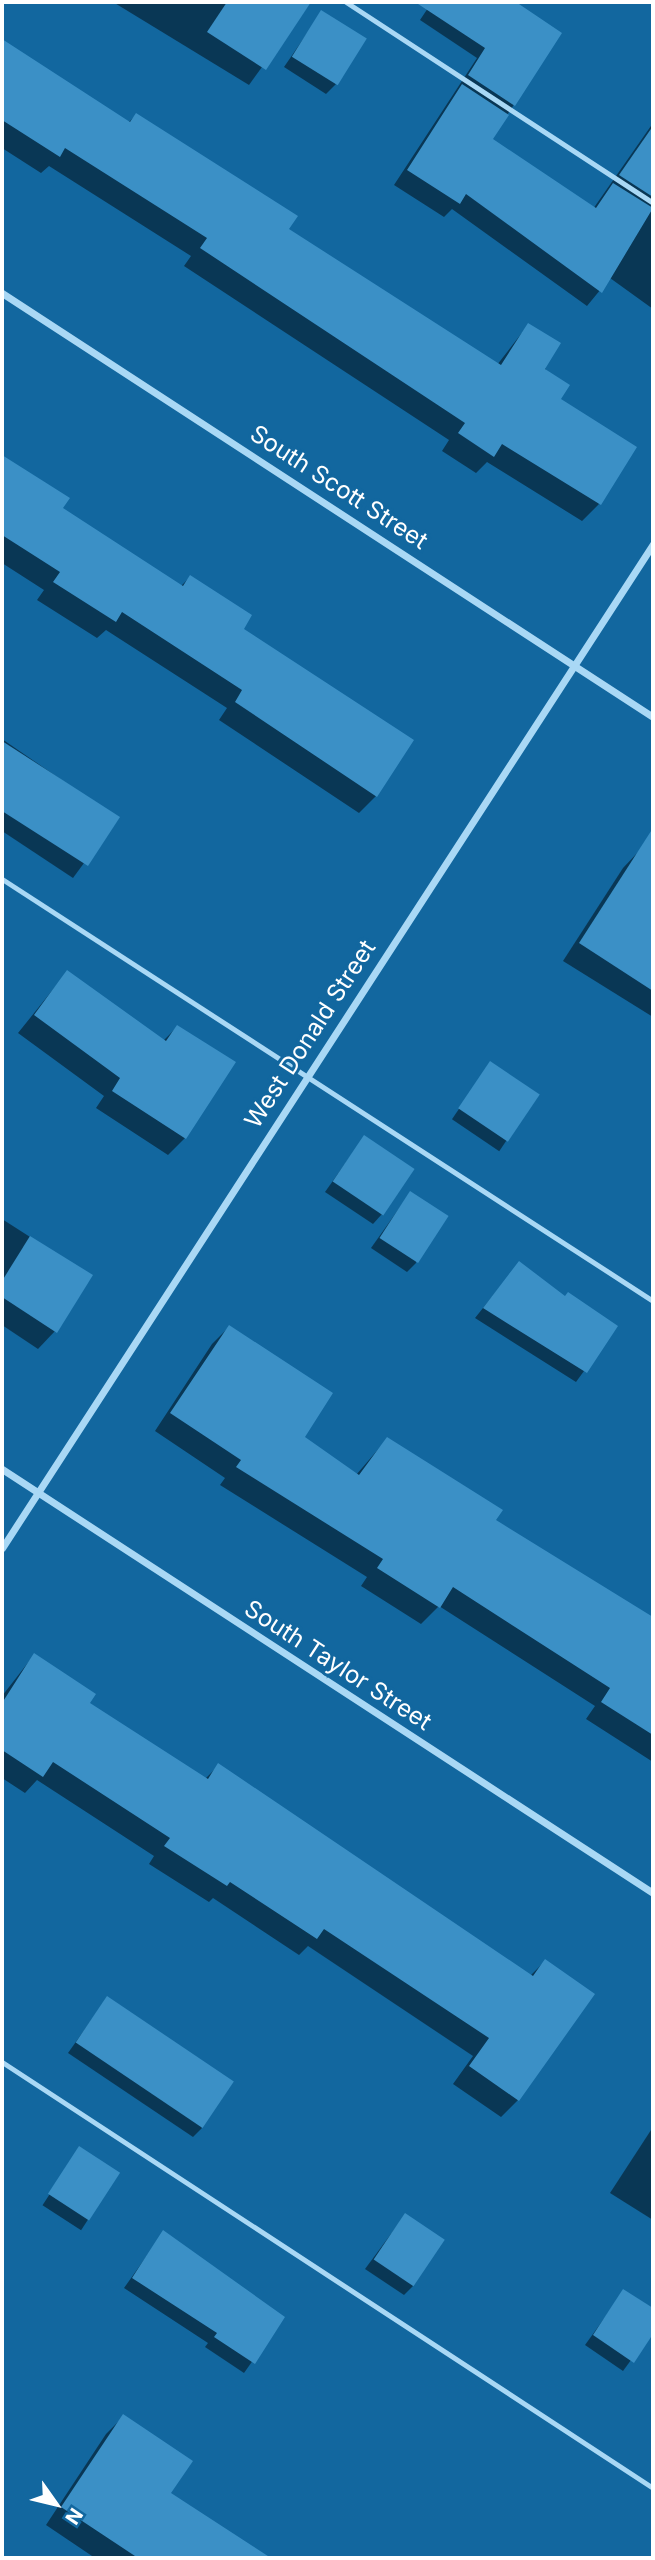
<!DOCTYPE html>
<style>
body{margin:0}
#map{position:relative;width:655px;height:2560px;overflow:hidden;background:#12679f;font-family:Inter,sans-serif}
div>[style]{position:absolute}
.shadow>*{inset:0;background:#0007;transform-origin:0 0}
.building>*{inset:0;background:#3b90c6;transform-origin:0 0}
.lane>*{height:5px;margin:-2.5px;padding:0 2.5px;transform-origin:2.5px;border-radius:2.5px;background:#a9d8f5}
.street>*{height:7px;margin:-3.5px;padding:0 3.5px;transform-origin:3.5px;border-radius:3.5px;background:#a9d8f5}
span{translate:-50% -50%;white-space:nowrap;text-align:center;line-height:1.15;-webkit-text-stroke:6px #12679f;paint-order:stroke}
.street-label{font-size:24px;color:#fff}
.frame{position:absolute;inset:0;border:4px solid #fff;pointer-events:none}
.north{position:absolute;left:21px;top:2469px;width:70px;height:70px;-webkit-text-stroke:5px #12679f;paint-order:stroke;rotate:124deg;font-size:19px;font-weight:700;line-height:28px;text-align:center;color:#fff}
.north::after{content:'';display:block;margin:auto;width:24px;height:32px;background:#fff;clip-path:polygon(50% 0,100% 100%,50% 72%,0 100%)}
</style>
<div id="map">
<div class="shadow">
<i style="clip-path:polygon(113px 2px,277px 2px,299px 16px,249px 85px)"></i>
<i style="clip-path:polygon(432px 2px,513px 2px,560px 33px,491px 140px,593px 209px,653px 123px,653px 309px,610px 278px,587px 306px,452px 209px,444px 217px,394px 185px,477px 58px,420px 20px)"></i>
<i style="clip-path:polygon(321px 13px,336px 84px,326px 94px,284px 67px)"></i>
<i style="clip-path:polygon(2px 42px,128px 123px,136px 115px,287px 229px,497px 365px,528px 325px,599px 504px,582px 521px,487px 462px,476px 473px,442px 451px,449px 440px,184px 266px,191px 256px,49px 166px,41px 173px,2px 148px)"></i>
<i style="clip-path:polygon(7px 461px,61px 509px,181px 586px,190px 577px,241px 629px,376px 796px,359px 813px,219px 720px,227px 708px,106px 630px,97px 638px,37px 600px,44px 590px,2px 563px,2px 467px)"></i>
<i style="clip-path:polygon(2px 739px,117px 818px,73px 878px,2px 831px)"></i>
<i style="clip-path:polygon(640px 850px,653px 859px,653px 1017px,563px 961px,623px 868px)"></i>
<i style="clip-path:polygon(67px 972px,163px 1041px,177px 1027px,185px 1138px,168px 1155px,96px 1108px,104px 1096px,18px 1033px)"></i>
<i style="left:490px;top:1063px;width:57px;height:68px;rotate:34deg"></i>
<i style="clip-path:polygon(364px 1137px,382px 1214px,373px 1224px,325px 1192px)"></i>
<i style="clip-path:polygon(410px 1193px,416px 1263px,407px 1272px,371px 1248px)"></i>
<i style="clip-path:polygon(2px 1219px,91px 1276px,55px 1331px,38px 1349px,2px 1325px)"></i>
<i style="clip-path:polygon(519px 1263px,565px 1298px,616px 1327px,576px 1382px,475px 1318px)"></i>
<i style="clip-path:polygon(229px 1327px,302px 1438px,356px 1475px,387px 1439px,494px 1520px,653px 1619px,653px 1762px,586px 1719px,595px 1706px,439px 1606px,421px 1624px,361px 1586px,367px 1577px,220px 1485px,225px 1478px,155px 1431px,212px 1344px)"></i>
<i style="clip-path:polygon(34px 1655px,88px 1704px,205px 1779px,218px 1766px,530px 1976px,545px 1961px,518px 2100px,501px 2117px,453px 2084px,473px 2056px,308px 1946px,299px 1955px,213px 1898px,209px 1902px,149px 1864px,154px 1856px,37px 1780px,25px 1793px,2px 1778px,2px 1696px)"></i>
<i style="clip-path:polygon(107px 1998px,202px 2128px,193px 2137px,68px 2053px)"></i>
<i style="clip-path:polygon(653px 2127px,653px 2220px,610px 2193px)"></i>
<i style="left:79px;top:2149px;width:46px;height:67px;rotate:33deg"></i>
<i style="clip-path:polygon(405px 2215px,413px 2286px,404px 2295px,365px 2269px)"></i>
<i style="clip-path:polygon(163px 2233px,283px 2318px,244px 2373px,205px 2347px,208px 2343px,124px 2288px)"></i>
<i style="clip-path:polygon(624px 2291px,653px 2310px,653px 2330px,623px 2371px,585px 2345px)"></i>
<i style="clip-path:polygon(123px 2417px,169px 2494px,267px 2558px,95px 2558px,46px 2525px,106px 2434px)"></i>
</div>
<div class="building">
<i style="clip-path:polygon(227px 2px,311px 2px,266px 70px,207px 32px)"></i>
<i style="clip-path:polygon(415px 2px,516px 2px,562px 33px,515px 106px,468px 75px,485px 48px)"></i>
<i style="left:321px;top:10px;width:54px;height:55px;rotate:32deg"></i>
<i style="clip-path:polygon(2px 39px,130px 122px,136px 113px,298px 216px,289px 229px,501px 365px,528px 323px,561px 343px,545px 369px,570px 385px,561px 399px,637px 447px,601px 505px,502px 444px,494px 457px,458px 433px,465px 423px,200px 248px,207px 238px,65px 148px,60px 157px,2px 120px)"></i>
<i style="clip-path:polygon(462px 84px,509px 115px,493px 139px,596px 208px,613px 183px,653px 208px,602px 293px,466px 194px,460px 204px,407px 170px)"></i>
<i style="clip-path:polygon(653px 126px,653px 197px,619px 175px)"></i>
<i style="clip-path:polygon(2px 455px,70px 498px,63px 508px,183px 586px,190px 575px,252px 615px,244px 629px,414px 740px,377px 797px,235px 702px,242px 690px,122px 612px,116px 622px,53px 582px,60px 572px,2px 535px)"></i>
<i style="clip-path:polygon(2px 741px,120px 817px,88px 866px,2px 811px)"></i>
<i style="clip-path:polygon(653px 828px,653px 991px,579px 943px)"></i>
<i style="clip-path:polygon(67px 970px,166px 1041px,177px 1025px,236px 1062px,186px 1139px,112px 1091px,120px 1078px,34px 1015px)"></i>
<i style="left:490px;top:1061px;width:60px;height:57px;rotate:34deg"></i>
<i style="left:364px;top:1135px;width:61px;height:56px;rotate:34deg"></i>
<i style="left:410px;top:1191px;width:46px;height:56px;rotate:33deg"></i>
<i style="clip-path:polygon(30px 1236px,93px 1275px,57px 1333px,2px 1297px,2px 1281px)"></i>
<i style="clip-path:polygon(519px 1261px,565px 1296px,568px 1292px,618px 1326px,587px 1373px,483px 1308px)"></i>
<i style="clip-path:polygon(229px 1325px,333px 1393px,305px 1437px,359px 1475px,387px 1437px,503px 1510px,496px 1520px,653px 1617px,653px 1735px,601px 1702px,610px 1688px,453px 1587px,440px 1608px,377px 1568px,383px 1559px,236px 1467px,241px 1460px,170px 1413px)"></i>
<i style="clip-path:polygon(34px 1653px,96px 1694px,90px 1703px,208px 1779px,218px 1763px,533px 1976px,545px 1959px,595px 1994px,519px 2101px,469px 2066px,489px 2038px,324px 1929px,317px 1939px,230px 1882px,227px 1886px,164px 1846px,170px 1838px,53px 1762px,43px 1777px,2px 1750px,2px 1703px)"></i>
<i style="left:107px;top:1996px;width:153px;height:56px;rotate:34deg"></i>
<i style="left:79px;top:2146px;width:49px;height:57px;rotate:33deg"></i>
<i style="left:405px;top:2213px;width:48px;height:56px;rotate:34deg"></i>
<i style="clip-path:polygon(163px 2230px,285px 2317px,255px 2364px,214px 2337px,217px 2333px,132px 2278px)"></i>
<i style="clip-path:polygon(623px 2289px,653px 2308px,653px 2334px,634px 2363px,593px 2335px)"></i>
<i style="clip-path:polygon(123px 2414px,193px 2461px,171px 2493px,271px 2558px,138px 2558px,61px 2507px)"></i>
</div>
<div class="lane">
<i style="left:346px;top:2px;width:367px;rotate:33.2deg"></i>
<i style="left:2px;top:879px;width:776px;rotate:32.95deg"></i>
<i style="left:2px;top:2062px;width:778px;rotate:33.2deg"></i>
</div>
<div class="street">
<i style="left:2px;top:293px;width:777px;rotate:33.08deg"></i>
<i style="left:2px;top:1469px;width:777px;rotate:33.08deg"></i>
<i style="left:2px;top:1548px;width:1197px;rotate:-57.04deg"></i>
</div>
<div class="street-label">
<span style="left:339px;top:487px;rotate:33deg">South Scott Street</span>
<span style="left:310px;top:1034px;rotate:-57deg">West Donald Street</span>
<span style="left:338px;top:1665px;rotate:33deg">South Taylor Street</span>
</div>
<div class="frame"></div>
<div class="north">N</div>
</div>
